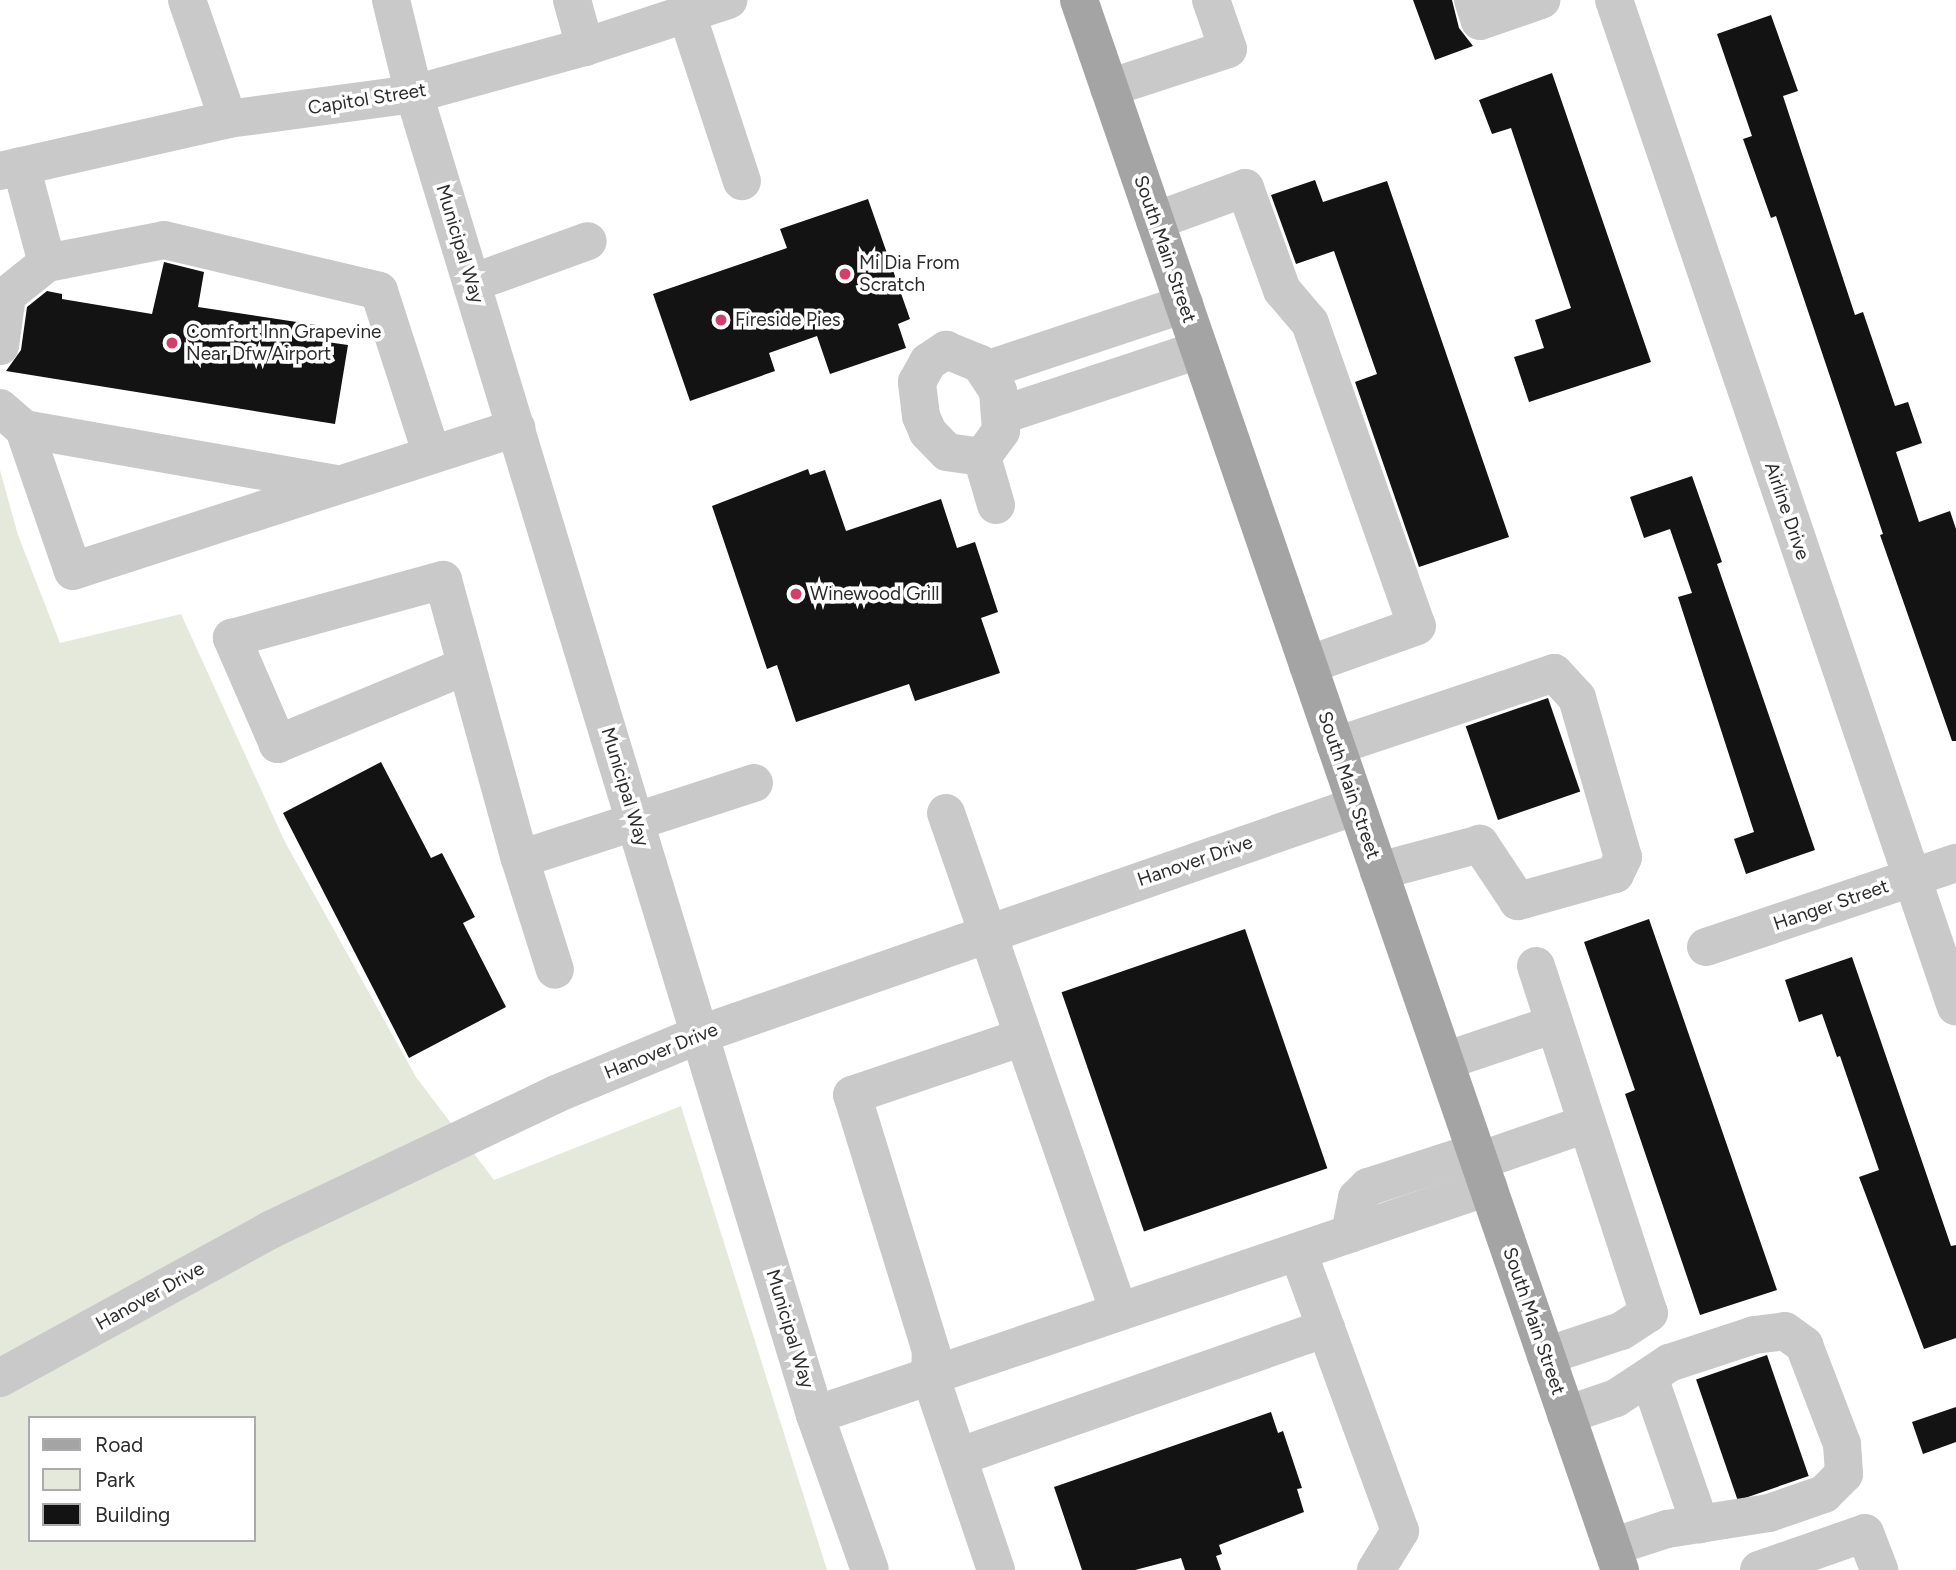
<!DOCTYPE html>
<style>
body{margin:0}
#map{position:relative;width:1956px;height:1570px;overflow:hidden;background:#fff;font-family:Figtree,sans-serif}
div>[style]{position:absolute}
.green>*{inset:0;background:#e5e9db}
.building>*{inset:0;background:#131313;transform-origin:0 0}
.minor>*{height:38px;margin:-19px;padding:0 19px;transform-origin:19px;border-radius:19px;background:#c9c9c9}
.major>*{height:38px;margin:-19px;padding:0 19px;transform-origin:19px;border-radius:19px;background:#a4a4a4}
.dots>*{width:19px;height:19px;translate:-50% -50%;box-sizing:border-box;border:4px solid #fff;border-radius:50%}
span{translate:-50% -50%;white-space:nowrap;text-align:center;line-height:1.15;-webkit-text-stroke:7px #fff;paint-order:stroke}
.street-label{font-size:19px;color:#2c2c2c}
.poi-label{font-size:19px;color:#2c2c2c}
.left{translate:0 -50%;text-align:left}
.legend{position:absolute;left:28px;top:1416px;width:228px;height:126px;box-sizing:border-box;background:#fff;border:2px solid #ababab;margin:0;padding:9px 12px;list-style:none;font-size:21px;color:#2c2c2c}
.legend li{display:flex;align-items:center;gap:14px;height:35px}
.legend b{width:35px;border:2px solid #ababab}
</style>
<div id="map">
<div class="green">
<i style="clip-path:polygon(evenodd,0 470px,18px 535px,60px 643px,181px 614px,285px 842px,416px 1077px,494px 1180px,681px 1106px,827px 1570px,0 1570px,0 470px,30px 1418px,254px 1418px,254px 1540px,30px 1540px,30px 1418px)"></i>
</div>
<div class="building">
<i style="clip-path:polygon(1413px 0,1452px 0,1459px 28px,1473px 46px,1435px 60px)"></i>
<i style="clip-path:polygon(1771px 15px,1798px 91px,1783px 96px,1855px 315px,1863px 312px,1895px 406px,1908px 402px,1922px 443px,1896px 452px,1919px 522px,1950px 511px,1956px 529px,1956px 741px,1952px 741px,1880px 535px,1883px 534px,1776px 216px,1771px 218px,1743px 139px,1752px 136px,1717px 34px)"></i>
<i style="clip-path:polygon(1552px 73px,1651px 362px,1529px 402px,1514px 357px,1544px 348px,1535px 320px,1571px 308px,1511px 128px,1492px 134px,1479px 100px)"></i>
<i style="clip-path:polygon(1315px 180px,1323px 202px,1387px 181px,1509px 537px,1419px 567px,1355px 382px,1377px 374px,1334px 251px,1296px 264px,1271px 195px)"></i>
<i style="clip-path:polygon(868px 199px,910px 319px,898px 324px,906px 348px,830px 374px,817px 336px,769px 353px,775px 371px,690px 401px,653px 294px,787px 248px,780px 229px)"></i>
<i style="clip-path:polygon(164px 262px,204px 272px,198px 307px,323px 326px,320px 341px,348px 345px,335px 424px,6px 371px,21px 350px,27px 307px,47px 291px,62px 294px,62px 299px,152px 314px)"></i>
<i style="clip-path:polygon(808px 469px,810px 475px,825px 470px,846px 531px,941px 499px,957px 548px,975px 542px,998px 612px,981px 618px,1000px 673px,915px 701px,909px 684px,796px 722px,777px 665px,767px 669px,712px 506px)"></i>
<i style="clip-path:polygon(1692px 476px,1722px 562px,1717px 564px,1815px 850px,1746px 874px,1734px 839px,1754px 832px,1678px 597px,1692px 593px,1670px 529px,1644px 538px,1630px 497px)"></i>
<i style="left:1548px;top:698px;width:99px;height:87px;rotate:71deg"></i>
<i style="clip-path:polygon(381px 762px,431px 858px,442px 853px,475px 917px,463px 923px,506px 1007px,409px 1058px,283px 813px)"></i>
<i style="clip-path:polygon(1649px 919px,1777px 1290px,1700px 1315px,1625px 1094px,1635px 1090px,1584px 942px)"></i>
<i style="left:1245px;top:929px;width:253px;height:194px;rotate:71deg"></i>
<i style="clip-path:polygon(1852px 957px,1951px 1246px,1956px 1245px,1956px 1338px,1924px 1349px,1859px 1177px,1879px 1170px,1840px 1056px,1837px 1057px,1822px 1014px,1799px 1022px,1785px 980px)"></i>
<i style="left:1767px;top:1355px;width:128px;height:75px;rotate:71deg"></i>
<i style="clip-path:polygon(1956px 1407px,1956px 1442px,1923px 1454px,1912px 1422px)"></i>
<i style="clip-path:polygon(1271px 1412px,1278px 1433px,1283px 1431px,1302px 1488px,1297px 1489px,1304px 1512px,1219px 1545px,1222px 1554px,1216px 1556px,1221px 1570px,1185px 1570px,1181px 1558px,1135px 1570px,1082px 1570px,1054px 1487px)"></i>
</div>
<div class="minor">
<i style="left:187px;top:0;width:126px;rotate:71deg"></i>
<i style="left:391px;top:0;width:97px;rotate:76.3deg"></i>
<i style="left:414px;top:94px;width:1381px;rotate:73.11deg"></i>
<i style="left:815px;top:1415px;width:164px;rotate:70.5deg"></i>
<i style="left:572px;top:0;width:49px;rotate:74.5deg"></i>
<i style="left:1473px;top:0;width:22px;rotate:72deg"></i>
<i style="left:1480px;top:21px;width:65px;rotate:-19deg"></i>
<i style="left:1614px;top:0;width:1063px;rotate:71.24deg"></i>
<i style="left:687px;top:14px;width:176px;rotate:71.8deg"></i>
<i style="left:1109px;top:88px;width:125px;rotate:-18.1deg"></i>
<i style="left:1228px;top:49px;width:52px;rotate:-109.1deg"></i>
<i style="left:21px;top:166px;width:100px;rotate:75deg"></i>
<i style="left:0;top:171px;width:234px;rotate:-12.8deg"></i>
<i style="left:228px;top:119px;width:188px;rotate:-7.7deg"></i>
<i style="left:414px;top:94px;width:177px;rotate:-15.4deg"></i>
<i style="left:585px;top:47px;width:151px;rotate:-18.2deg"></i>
<i style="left:1155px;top:221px;width:96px;rotate:-20.1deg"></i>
<i style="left:1245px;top:188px;width:109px;rotate:70.1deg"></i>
<i style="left:1282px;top:290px;width:43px;rotate:49.7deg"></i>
<i style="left:1310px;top:323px;width:321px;rotate:70.6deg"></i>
<i style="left:1417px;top:626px;width:116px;rotate:160.3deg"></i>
<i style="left:472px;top:283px;width:123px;rotate:-19.9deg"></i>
<i style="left:0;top:346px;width:51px;rotate:-82.2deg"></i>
<i style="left:7px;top:295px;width:51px;rotate:-38.7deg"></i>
<i style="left:47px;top:263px;width:119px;rotate:-11.1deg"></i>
<i style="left:164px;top:240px;width:221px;rotate:13.3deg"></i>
<i style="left:379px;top:291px;width:172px;rotate:72.1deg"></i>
<i style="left:946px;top:350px;width:37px;rotate:22deg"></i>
<i style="left:980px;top:364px;width:32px;rotate:56deg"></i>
<i style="left:998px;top:391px;width:40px;rotate:85.7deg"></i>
<i style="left:1001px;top:431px;width:32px;rotate:126deg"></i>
<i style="left:982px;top:457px;width:35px;rotate:-172deg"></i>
<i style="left:947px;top:452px;width:28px;rotate:-134deg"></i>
<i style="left:928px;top:432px;width:17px;rotate:-114deg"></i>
<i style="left:921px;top:416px;width:34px;rotate:-97deg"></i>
<i style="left:917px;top:382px;width:23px;rotate:-61deg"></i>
<i style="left:928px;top:362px;width:22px;rotate:-34deg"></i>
<i style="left:986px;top:370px;width:209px;rotate:-18.4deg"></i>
<i style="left:0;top:408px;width:32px;rotate:41deg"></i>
<i style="left:24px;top:429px;width:150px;rotate:71deg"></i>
<i style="left:73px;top:571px;width:466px;rotate:-17.9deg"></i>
<i style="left:1002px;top:415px;width:207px;rotate:-18.3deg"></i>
<i style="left:24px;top:429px;width:317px;rotate:10deg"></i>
<i style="left:982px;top:457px;width:50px;rotate:73.7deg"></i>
<i style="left:466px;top:666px;width:204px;rotate:157.5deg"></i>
<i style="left:278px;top:744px;width:116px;rotate:-113.5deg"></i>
<i style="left:232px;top:638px;width:219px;rotate:-15.4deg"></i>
<i style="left:443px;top:580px;width:289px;rotate:74.6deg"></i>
<i style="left:520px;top:859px;width:246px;rotate:-18deg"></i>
<i style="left:1336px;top:746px;width:230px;rotate:-18.5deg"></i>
<i style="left:1554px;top:673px;width:34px;rotate:47deg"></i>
<i style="left:1577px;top:698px;width:166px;rotate:73.9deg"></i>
<i style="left:1623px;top:857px;width:19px;rotate:115deg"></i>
<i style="left:1615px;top:874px;width:101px;rotate:164.4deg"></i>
<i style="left:1518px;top:901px;width:69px;rotate:-123.7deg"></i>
<i style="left:1480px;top:844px;width:105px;rotate:165deg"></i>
<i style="left:946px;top:813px;width:528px;rotate:70.88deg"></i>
<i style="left:520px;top:859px;width:116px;rotate:72.5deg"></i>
<i style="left:1706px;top:947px;width:264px;rotate:-18.6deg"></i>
<i style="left:1536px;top:966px;width:365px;rotate:72deg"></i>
<i style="left:1649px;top:1313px;width:33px;rotate:147deg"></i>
<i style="left:1621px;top:1331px;width:79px;rotate:161.6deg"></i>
<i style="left:1445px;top:1061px;width:115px;rotate:-18.7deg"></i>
<i style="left:1479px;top:1161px;width:113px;rotate:-19.1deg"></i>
<i style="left:1350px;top:1234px;width:37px;rotate:-79deg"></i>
<i style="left:1357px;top:1198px;width:16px;rotate:-45deg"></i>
<i style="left:1368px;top:1187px;width:114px;rotate:-18deg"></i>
<i style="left:1298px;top:1252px;width:297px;rotate:69.9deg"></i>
<i style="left:1400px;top:1531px;width:46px;rotate:121.6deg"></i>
<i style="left:1649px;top:1377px;width:156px;rotate:70.9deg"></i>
<i style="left:0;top:1378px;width:308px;rotate:-28.7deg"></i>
<i style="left:270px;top:1230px;width:317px;rotate:-25.4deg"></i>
<i style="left:556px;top:1094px;width:157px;rotate:-22.5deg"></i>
<i style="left:701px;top:1034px;width:694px;rotate:-19.19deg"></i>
<i style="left:815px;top:1415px;width:711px;rotate:-18.72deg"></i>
<i style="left:1566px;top:1415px;width:53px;rotate:-18.8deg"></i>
<i style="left:1616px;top:1398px;width:64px;rotate:-33.4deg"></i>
<i style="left:1669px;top:1363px;width:89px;rotate:-18.2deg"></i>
<i style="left:1754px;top:1335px;width:31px;rotate:-7deg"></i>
<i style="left:1785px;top:1331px;width:24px;rotate:36deg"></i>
<i style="left:1804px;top:1345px;width:106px;rotate:69deg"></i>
<i style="left:1842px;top:1444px;width:30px;rotate:86deg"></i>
<i style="left:1844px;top:1474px;width:28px;rotate:135deg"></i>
<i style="left:1824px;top:1494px;width:58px;rotate:160.9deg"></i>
<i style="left:1769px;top:1513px;width:103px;rotate:171.1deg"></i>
<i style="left:1667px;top:1529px;width:58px;rotate:161.9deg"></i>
<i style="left:958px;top:1457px;width:390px;rotate:-19.3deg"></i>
<i style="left:996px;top:1570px;width:206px;rotate:-108.7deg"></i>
<i style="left:930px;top:1375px;width:24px;rotate:-88deg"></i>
<i style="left:931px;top:1351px;width:268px;rotate:-107.1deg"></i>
<i style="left:852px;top:1095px;width:181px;rotate:-18.7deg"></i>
<i style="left:1759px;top:1570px;width:112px;rotate:-19.2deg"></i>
<i style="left:1865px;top:1533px;width:40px;rotate:69deg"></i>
</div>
<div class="major">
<i style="left:1079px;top:0;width:1661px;rotate:70.99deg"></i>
</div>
<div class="dots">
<i style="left:845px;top:274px;background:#d33e6c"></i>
<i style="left:721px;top:320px;background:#d33e6c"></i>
<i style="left:172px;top:343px;background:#d33e6c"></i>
<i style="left:796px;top:594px;background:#d33e6c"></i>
</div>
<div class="street-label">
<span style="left:367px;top:99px;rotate:-9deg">Capitol Street</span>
<span style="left:460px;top:244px;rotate:73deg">Municipal Way</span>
<span style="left:1165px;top:249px;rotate:71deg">South Main Street</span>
<span style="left:1787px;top:511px;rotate:71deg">Airline Drive</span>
<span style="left:1349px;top:785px;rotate:71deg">South Main Street</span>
<span style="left:625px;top:787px;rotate:73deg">Municipal Way</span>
<span style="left:1195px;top:861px;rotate:-19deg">Hanover Drive</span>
<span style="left:1831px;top:905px;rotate:-19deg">Hanger Street</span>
<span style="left:661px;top:1051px;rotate:-22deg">Hanover Drive</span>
<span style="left:150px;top:1296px;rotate:-29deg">Hanover Drive</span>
<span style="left:1534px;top:1321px;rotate:71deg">South Main Street</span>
<span style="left:790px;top:1329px;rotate:73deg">Municipal Way</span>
</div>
<div class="poi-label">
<span class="left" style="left:859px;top:274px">Mi Dia From<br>Scratch</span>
<span class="left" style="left:735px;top:320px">Fireside Pies</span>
<span class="left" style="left:186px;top:343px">Comfort Inn Grapevine<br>Near Dfw Airport</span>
<span class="left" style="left:810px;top:594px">Winewood Grill</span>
</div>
<ul class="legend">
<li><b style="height:9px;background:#a4a4a4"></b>Road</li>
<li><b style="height:19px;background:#e5e9db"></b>Park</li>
<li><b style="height:19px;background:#131313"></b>Building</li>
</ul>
</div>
